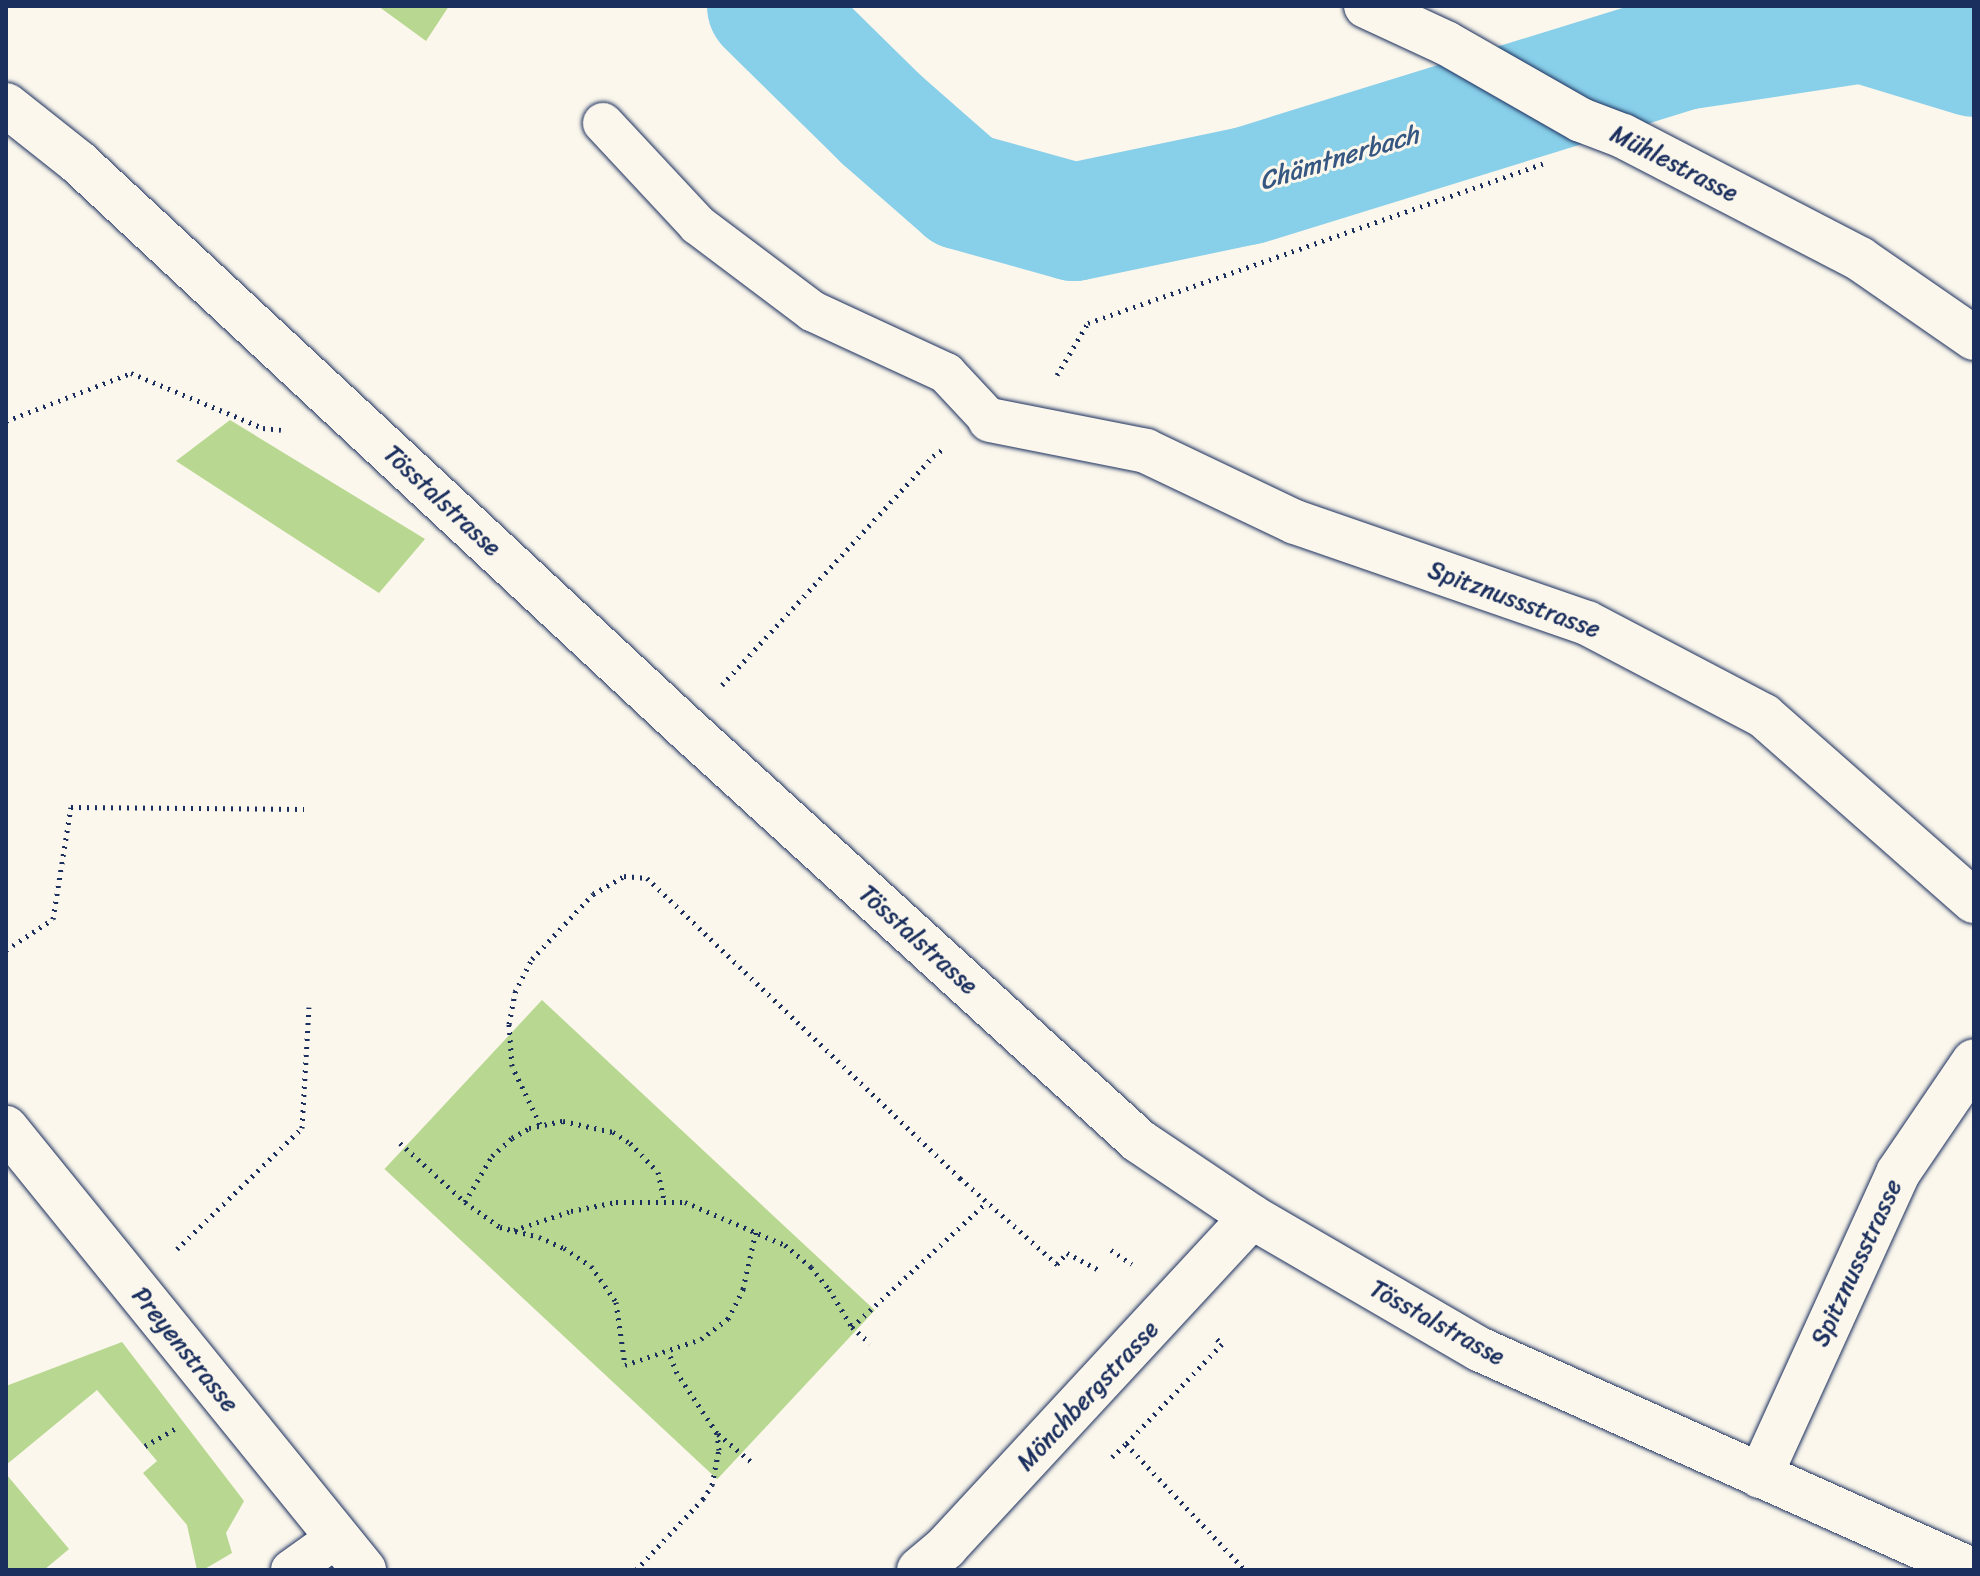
<!DOCTYPE html>
<meta charset="utf-8">
<style>
body{margin:0}
#map{position:relative;width:1980px;height:1576px;overflow:hidden;background:#fbf7ec;font-family:Sriracha,sans-serif}
div>[style]{position:absolute}
.green>*{inset:0;background:#b8d790;transform-origin:0 0}
.river>*{height:118px;margin:-59px;padding:0 59px;transform-origin:59px;border-radius:59px;background:#88cfe9}
.path>*{height:5px;margin-top:-2.5px;transform-origin:0;background:repeating-linear-gradient(90deg,#1b2f5e 0 2px,transparent 0 8px)}
.roads{filter:drop-shadow(0 0 2px #1b2f5e) drop-shadow(0 0 2px #1b2f5e)}
.lane>*{height:40px;margin:-20px;padding:0 20px;transform-origin:20px;border-radius:20px;background:#fbf7ec}
.street>*{height:44px;margin:-22px;padding:0 22px;transform-origin:22px;border-radius:22px;background:#fbf7ec}
.secondary>*{height:44px;margin:-22px;padding:0 22px;transform-origin:22px;border-radius:22px;background:#fbf7ec}
span{translate:-50% -50%;white-space:nowrap;text-align:center;line-height:1.15;-webkit-text-stroke:6px #fbf7ec;paint-order:stroke}
.street-label{font-size:24px;color:#1b2f5e}
.water-label{font-size:26px;color:#365781;font-style:italic}
.frame{position:absolute;inset:0;border:8px solid #1b2f5e;pointer-events:none}
</style>
<div id="map">
<div class="green">
<i style="clip-path:polygon(378px 6px,449px 6px,426px 41px)"></i>
<i style="clip-path:polygon(1853px 6px,1974px 6px,1974px 58px,1863px 24px)"></i>
<i style="clip-path:polygon(230px 420px,425px 539px,379px 593px,176px 461px)"></i>
<i style="left:542px;top:1000px;width:455px;height:231px;rotate:43deg"></i>
<i style="clip-path:polygon(122px 1342px,244px 1501px,226px 1533px,232px 1553px,203px 1570px,197px 1570px,187px 1525px,143px 1473px,157px 1461px,97px 1390px,6px 1465px,6px 1386px)"></i>
<i style="clip-path:polygon(6px 1474px,69px 1549px,44px 1570px,6px 1570px)"></i>
</div>
<div class="river">
<i style="left:766px;top:6px;width:163px;rotate:44.5deg"></i>
<i style="left:882px;top:120px;width:108px;rotate:41.2deg"></i>
<i style="left:963px;top:191px;width:115px;rotate:15.6deg"></i>
<i style="left:1074px;top:222px;width:177px;rotate:-11.8deg"></i>
<i style="left:1247px;top:186px;width:457px;rotate:-17.2deg"></i>
<i style="left:1684px;top:51px;width:181px;rotate:-8.6deg"></i>
<i style="left:1863px;top:24px;width:116px;rotate:17deg"></i>
</div>
<div class="path">
<i style="left:1057px;top:375px;width:61px;rotate:-59.2deg"></i>
<i style="left:1088px;top:323px;width:482px;rotate:-19.3deg"></i>
<i style="left:6px;top:421px;width:134px;rotate:-21deg"></i>
<i style="left:131px;top:373px;width:143px;rotate:22.6deg"></i>
<i style="left:263px;top:428px;width:18px;rotate:6deg"></i>
<i style="left:722px;top:685px;width:311px;rotate:-47.3deg"></i>
<i style="left:933px;top:456px;width:11px;rotate:-34deg"></i>
<i style="left:6px;top:950px;width:56px;rotate:-33.4deg"></i>
<i style="left:53px;top:919px;width:113px;rotate:-80.9deg"></i>
<i style="left:71px;top:807px;width:233px;rotate:0.5deg"></i>
<i style="left:540px;top:1124px;width:64px;rotate:-115.8deg"></i>
<i style="left:512px;top:1066px;width:42px;rotate:-94.1deg"></i>
<i style="left:509px;top:1024px;width:33px;rotate:-79deg"></i>
<i style="left:515px;top:992px;width:37px;rotate:-63deg"></i>
<i style="left:532px;top:959px;width:89px;rotate:-46.8deg"></i>
<i style="left:593px;top:894px;width:36px;rotate:-30deg"></i>
<i style="left:624px;top:876px;width:23px;rotate:5deg"></i>
<i style="left:647px;top:878px;width:434px;rotate:43.8deg"></i>
<i style="left:960px;top:1178px;width:130px;rotate:41.6deg"></i>
<i style="left:1057px;top:1264px;width:15px;rotate:-48deg"></i>
<i style="left:1067px;top:1253px;width:36px;rotate:28deg"></i>
<i style="left:400px;top:1143px;width:88px;rotate:42.2deg"></i>
<i style="left:465px;top:1202px;width:43px;rotate:35.5deg"></i>
<i style="left:500px;top:1227px;width:40px;rotate:14.4deg"></i>
<i style="left:539px;top:1237px;width:27px;rotate:24deg"></i>
<i style="left:564px;top:1248px;width:32px;rotate:34deg"></i>
<i style="left:591px;top:1266px;width:44px;rotate:55.2deg"></i>
<i style="left:616px;top:1302px;width:64px;rotate:81.9deg"></i>
<i style="left:625px;top:1365px;width:80px;rotate:-18.9deg"></i>
<i style="left:701px;top:1339px;width:34px;rotate:-37deg"></i>
<i style="left:728px;top:1319px;width:34px;rotate:-63deg"></i>
<i style="left:743px;top:1289px;width:59px;rotate:-77.4deg"></i>
<i style="left:465px;top:1202px;width:53px;rotate:-59.6deg"></i>
<i style="left:492px;top:1156px;width:27px;rotate:-42deg"></i>
<i style="left:512px;top:1138px;width:20px;rotate:-30deg"></i>
<i style="left:529px;top:1128px;width:35px;rotate:-12deg"></i>
<i style="left:563px;top:1121px;width:51px;rotate:12.4deg"></i>
<i style="left:613px;top:1132px;width:20px;rotate:33deg"></i>
<i style="left:630px;top:1143px;width:40px;rotate:46deg"></i>
<i style="left:658px;top:1172px;width:30px;rotate:78deg"></i>
<i style="left:514px;top:1230px;width:60px;rotate:-18.4deg"></i>
<i style="left:571px;top:1211px;width:46px;rotate:-11.3deg"></i>
<i style="left:616px;top:1202px;width:69px"></i>
<i style="left:685px;top:1202px;width:109px;rotate:23.3deg"></i>
<i style="left:785px;top:1245px;width:34px;rotate:40deg"></i>
<i style="left:811px;top:1267px;width:28px;rotate:51deg"></i>
<i style="left:829px;top:1289px;width:44px;rotate:58.8deg"></i>
<i style="left:852px;top:1327px;width:24px;rotate:42deg"></i>
<i style="left:177px;top:1249px;width:174px;rotate:-44.1deg"></i>
<i style="left:302px;top:1128px;width:121px;rotate:-86.7deg"></i>
<i style="left:1111px;top:1250px;width:25px;rotate:34deg"></i>
<i style="left:852px;top:1327px;width:184px;rotate:-42.8deg"></i>
<i style="left:1217px;top:1339px;width:7px;rotate:45deg"></i>
<i style="left:1222px;top:1344px;width:139px;rotate:133.8deg"></i>
<i style="left:1126px;top:1444px;width:173px;rotate:46.6deg"></i>
<i style="left:718px;top:1434px;width:47px;rotate:39.8deg"></i>
<i style="left:145px;top:1446px;width:34px;rotate:-30deg"></i>
<i style="left:1112px;top:1457px;width:19px;rotate:-43deg"></i>
<i style="left:636px;top:1570px;width:98px;rotate:-46.7deg"></i>
<i style="left:703px;top:1499px;width:17px;rotate:-57deg"></i>
<i style="left:712px;top:1485px;width:36px;rotate:-79deg"></i>
<i style="left:719px;top:1450px;width:17px;rotate:-97deg"></i>
<i style="left:717px;top:1433px;width:72px;rotate:-123.7deg"></i>
<i style="left:677px;top:1373px;width:24px;rotate:-112deg"></i>
</div>
<div class="roads">
<div class="lane">
<i style="left:603px;top:123px;width:139px;rotate:47deg"></i>
<i style="left:698px;top:225px;width:143px;rotate:37deg"></i>
<i style="left:812px;top:311px;width:148px;rotate:24.8deg"></i>
<i style="left:946px;top:373px;width:64px;rotate:46.9deg"></i>
<i style="left:291px;top:1570px;width:55px;rotate:-35.4deg"></i>
</div>
<div class="street">
<i style="left:1366px;top:6px;width:88px;rotate:24.8deg"></i>
<i style="left:1446px;top:43px;width:155px;rotate:29.7deg"></i>
<i style="left:1581px;top:120px;width:45px;rotate:20.9deg"></i>
<i style="left:1623px;top:136px;width:267px;rotate:27.4deg"></i>
<i style="left:1860px;top:259px;width:139px;rotate:34.7deg"></i>
<i style="left:990px;top:420px;width:159px;rotate:11.2deg"></i>
<i style="left:1146px;top:451px;width:165px;rotate:25.5deg"></i>
<i style="left:1295px;top:522px;width:309px;rotate:19.1deg"></i>
<i style="left:1587px;top:623px;width:200px;rotate:27.7deg"></i>
<i style="left:1764px;top:716px;width:280px;rotate:41.4deg"></i>
<i style="left:6px;top:1128px;width:569px;rotate:50.99deg"></i>
<i style="left:1760px;top:1476px;width:333px;rotate:-65.5deg"></i>
<i style="left:1898px;top:1173px;width:135px;rotate:-55.8deg"></i>
<i style="left:919px;top:1570px;width:35px;rotate:-40deg"></i>
<i style="left:946px;top:1547px;width:450px;rotate:-47.2deg"></i>
</div>
<div class="secondary">
<i style="left:6px;top:105px;width:92px;rotate:38.4deg"></i>
<i style="left:78px;top:162px;width:829px;rotate:42.95deg"></i>
<i style="left:685px;top:727px;width:614px;rotate:42.36deg"></i>
<i style="left:1139px;top:1141px;width:136px;rotate:33.9deg"></i>
<i style="left:1252px;top:1217px;width:263px;rotate:30.2deg"></i>
<i style="left:1479px;top:1349px;width:540px;rotate:24.15deg"></i>
</div>
</div>
<div class="street-label">
<span style="left:1674px;top:164px;rotate:27deg">Mühlestrasse</span>
<span style="left:442px;top:501px;rotate:43deg">Tösstalstrasse</span>
<span style="left:1514px;top:600px;rotate:20deg">Spitznussstrasse</span>
<span style="left:918px;top:940px;rotate:42deg">Tösstalstrasse</span>
<span style="left:1857px;top:1263px;rotate:-65deg">Spitznussstrasse</span>
<span style="left:1437px;top:1323px;rotate:29deg">Tösstalstrasse</span>
<span style="left:185px;top:1350px;rotate:51deg">Preyenstrasse</span>
<span style="left:1088px;top:1396px;rotate:-47deg">Mönchbergstrasse</span>
</div>
<div class="water-label">
<span style="left:1339px;top:158px;rotate:-17deg">Chämtnerbach</span>
</div>
<div class="frame"></div>
</div>
